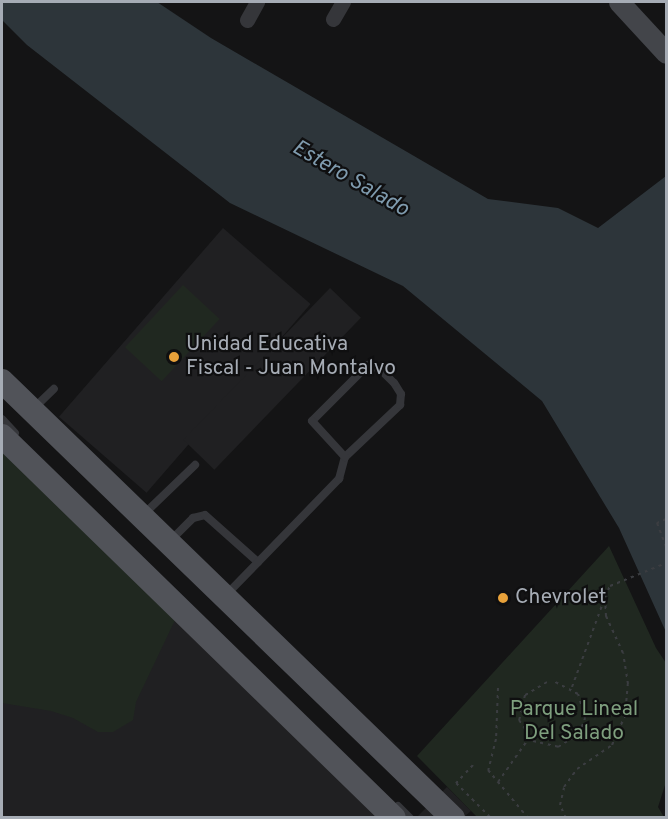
<!DOCTYPE html>
<style>
body{margin:0}
#map{position:relative;width:668px;height:819px;overflow:hidden;background:#141415;font-family:Overpass,sans-serif}
div>[style]{position:absolute}
.built>*{inset:0;background:#202022;transform-origin:0 0}
.green>*{inset:0;background:#202820;transform-origin:0 0}
.water>*{inset:0;background:#2d353a}
.path>*{height:2px;margin-top:-1px;transform-origin:0;background:repeating-linear-gradient(90deg,#3b3d41 0 3px,transparent 0 7.5px)}
.lane>*{height:8px;margin:-4px;padding:0 4px;transform-origin:4px;border-radius:4px;background:#35363a}
.street>*{height:15px;margin:-7.5px;padding:0 7.5px;transform-origin:7.5px;border-radius:7.5px;background:#35363a}
.secondary>*{height:21px;margin:-10.5px;padding:0 10.5px;transform-origin:10.5px;border-radius:10.5px;background:#43454a}
.primary>*{height:24px;margin:-12px;padding:0 12px;transform-origin:12px;border-radius:12px;background:#515359}
.dots>*{width:16px;height:16px;translate:-50% -50%;box-sizing:border-box;border:3px solid #0f0f10;border-radius:50%}
span{translate:-50% -50%;white-space:nowrap;text-align:center;line-height:1.15;-webkit-text-stroke:4.5px #0f0f10;paint-order:stroke}
.poi-label{font-size:21px;color:#a6acb5}
.left{translate:0 -50%;text-align:left}
.park-label{font-size:21px;color:#7e9f7e}
.water-label{font-size:22px;color:#7f9bae;font-style:italic}
.frame{position:absolute;inset:0;border:3px solid #a6acb5;pointer-events:none}
</style>
<div id="map">
<div class="built">
<i style="left:223px;top:228px;width:116px;height:250px;rotate:41deg"></i>
<i style="left:330px;top:288px;width:43px;height:211px;rotate:44deg"></i>
<i style="clip-path:polygon(2px 447px,377px 817px,2px 817px)"></i>
<i style="clip-path:polygon(447px 787px,471px 811px,464px 817px,416px 818px)"></i>
</div>
<div class="green">
<i style="left:183px;top:285px;width:50px;height:85px;rotate:43deg"></i>
<i style="clip-path:polygon(2px 447px,176px 618px,136px 702px,133px 720px,113px 732px,98px 732px,73px 718px,51px 711px,2px 703px)"></i>
<i style="clip-path:polygon(609px 546px,656px 648px,666px 663px,666px 782px,658px 807px,664px 817px,477px 817px,417px 756px)"></i>
</div>
<div class="water">
<i style="clip-path:polygon(2px 2px,157px 2px,211px 38px,488px 199px,558px 208px,598px 228px,666px 176px,666px 632px,619px 528px,542px 401px,403px 286px,230px 203px,27px 45px,2px 20px)"></i>
</div>
<div class="path">
<i style="left:666px;top:519px;width:10px;rotate:156deg"></i>
<i style="left:657px;top:523px;width:26px;rotate:69deg"></i>
<i style="left:547px;top:682px;width:26px;rotate:149deg"></i>
<i style="left:525px;top:695px;width:26px;rotate:103deg"></i>
<i style="left:519px;top:720px;width:25px;rotate:56deg"></i>
<i style="left:533px;top:741px;width:26px;rotate:13deg"></i>
<i style="left:558px;top:747px;width:25px;rotate:-32deg"></i>
<i style="left:579px;top:734px;width:17px;rotate:-69deg"></i>
<i style="left:585px;top:718px;width:25px;rotate:-106deg"></i>
<i style="left:578px;top:694px;width:26px;rotate:-152deg"></i>
<i style="left:572px;top:687px;width:93px;rotate:-69.8deg"></i>
<i style="left:498px;top:688px;width:51px;rotate:92.2deg"></i>
<i style="left:496px;top:739px;width:32px;rotate:104deg"></i>
<i style="left:488px;top:770px;width:62px;rotate:50.2deg"></i>
<i style="left:473px;top:765px;width:25px;rotate:133deg"></i>
<i style="left:456px;top:783px;width:49px;rotate:45deg"></i>
<i style="left:498px;top:782px;width:54px;rotate:-54.8deg"></i>
<i style="left:566px;top:818px;width:14px;rotate:-115deg"></i>
<i style="left:560px;top:805px;width:18px;rotate:-77deg"></i>
<i style="left:564px;top:787px;width:22px;rotate:-54deg"></i>
<i style="left:577px;top:769px;width:42px;rotate:-34.4deg"></i>
<i style="left:612px;top:745px;width:32px;rotate:-66deg"></i>
<i style="left:625px;top:716px;width:32px;rotate:-85deg"></i>
<i style="left:628px;top:684px;width:31px;rotate:-99deg"></i>
<i style="left:623px;top:653px;width:41px;rotate:-114.7deg"></i>
<i style="left:606px;top:616px;width:19px;rotate:-93deg"></i>
<i style="left:605px;top:597px;width:12px;rotate:-66deg"></i>
<i style="left:610px;top:586px;width:61px;rotate:-22.3deg"></i>
</div>
<div class="lane">
<i style="left:33px;top:409px;width:29px;rotate:-44deg"></i>
<i style="left:2px;top:419px;width:19px;rotate:47deg"></i>
<i style="left:144px;top:514px;width:71px;rotate:-43.9deg"></i>
<i style="left:171px;top:540px;width:31px;rotate:-45deg"></i>
<i style="left:193px;top:518px;width:12px;rotate:-14deg"></i>
<i style="left:205px;top:515px;width:71px;rotate:41.6deg"></i>
<i style="left:227px;top:594px;width:161px;rotate:-45.8deg"></i>
<i style="left:339px;top:479px;width:23px;rotate:-75deg"></i>
<i style="left:345px;top:457px;width:76px;rotate:-43.4deg"></i>
<i style="left:400px;top:405px;width:11px;rotate:-85deg"></i>
<i style="left:401px;top:394px;width:13px;rotate:-122deg"></i>
<i style="left:394px;top:383px;width:20px;rotate:-135deg"></i>
<i style="left:380px;top:369px;width:13px;rotate:-162deg"></i>
<i style="left:368px;top:365px;width:79px;rotate:135deg"></i>
<i style="left:312px;top:421px;width:49px;rotate:47.5deg"></i>
<i style="left:398px;top:806px;width:17px;rotate:45deg"></i>
</div>
<div class="street">
<i style="left:333px;top:19px;width:20px;rotate:-60deg"></i>
<i style="left:247px;top:20px;width:21px;rotate:-61deg"></i>
</div>
<div class="secondary">
<i style="left:619px;top:2px;width:69px;rotate:47.3deg"></i>
</div>
<div class="primary">
<i style="left:2px;top:381px;width:628px;rotate:44.1deg"></i>
<i style="left:2px;top:436px;width:547px;rotate:44.26deg"></i>
</div>
<div class="dots">
<i style="left:174px;top:357px;background:#e7a13a"></i>
<i style="left:503px;top:598px;background:#e7a13a"></i>
</div>
<div class="poi-label">
<span class="left" style="left:186px;top:357px">Unidad Educativa<br>Fiscal - Juan Montalvo</span>
<span class="left" style="left:515px;top:598px">Chevrolet</span>
</div>
<div class="park-label">
<span style="left:574px;top:722px">Parque Lineal<br>Del Salado</span>
</div>
<div class="water-label">
<span style="left:350px;top:179px;rotate:30deg">Estero Salado</span>
</div>
<div class="frame"></div>
</div>
